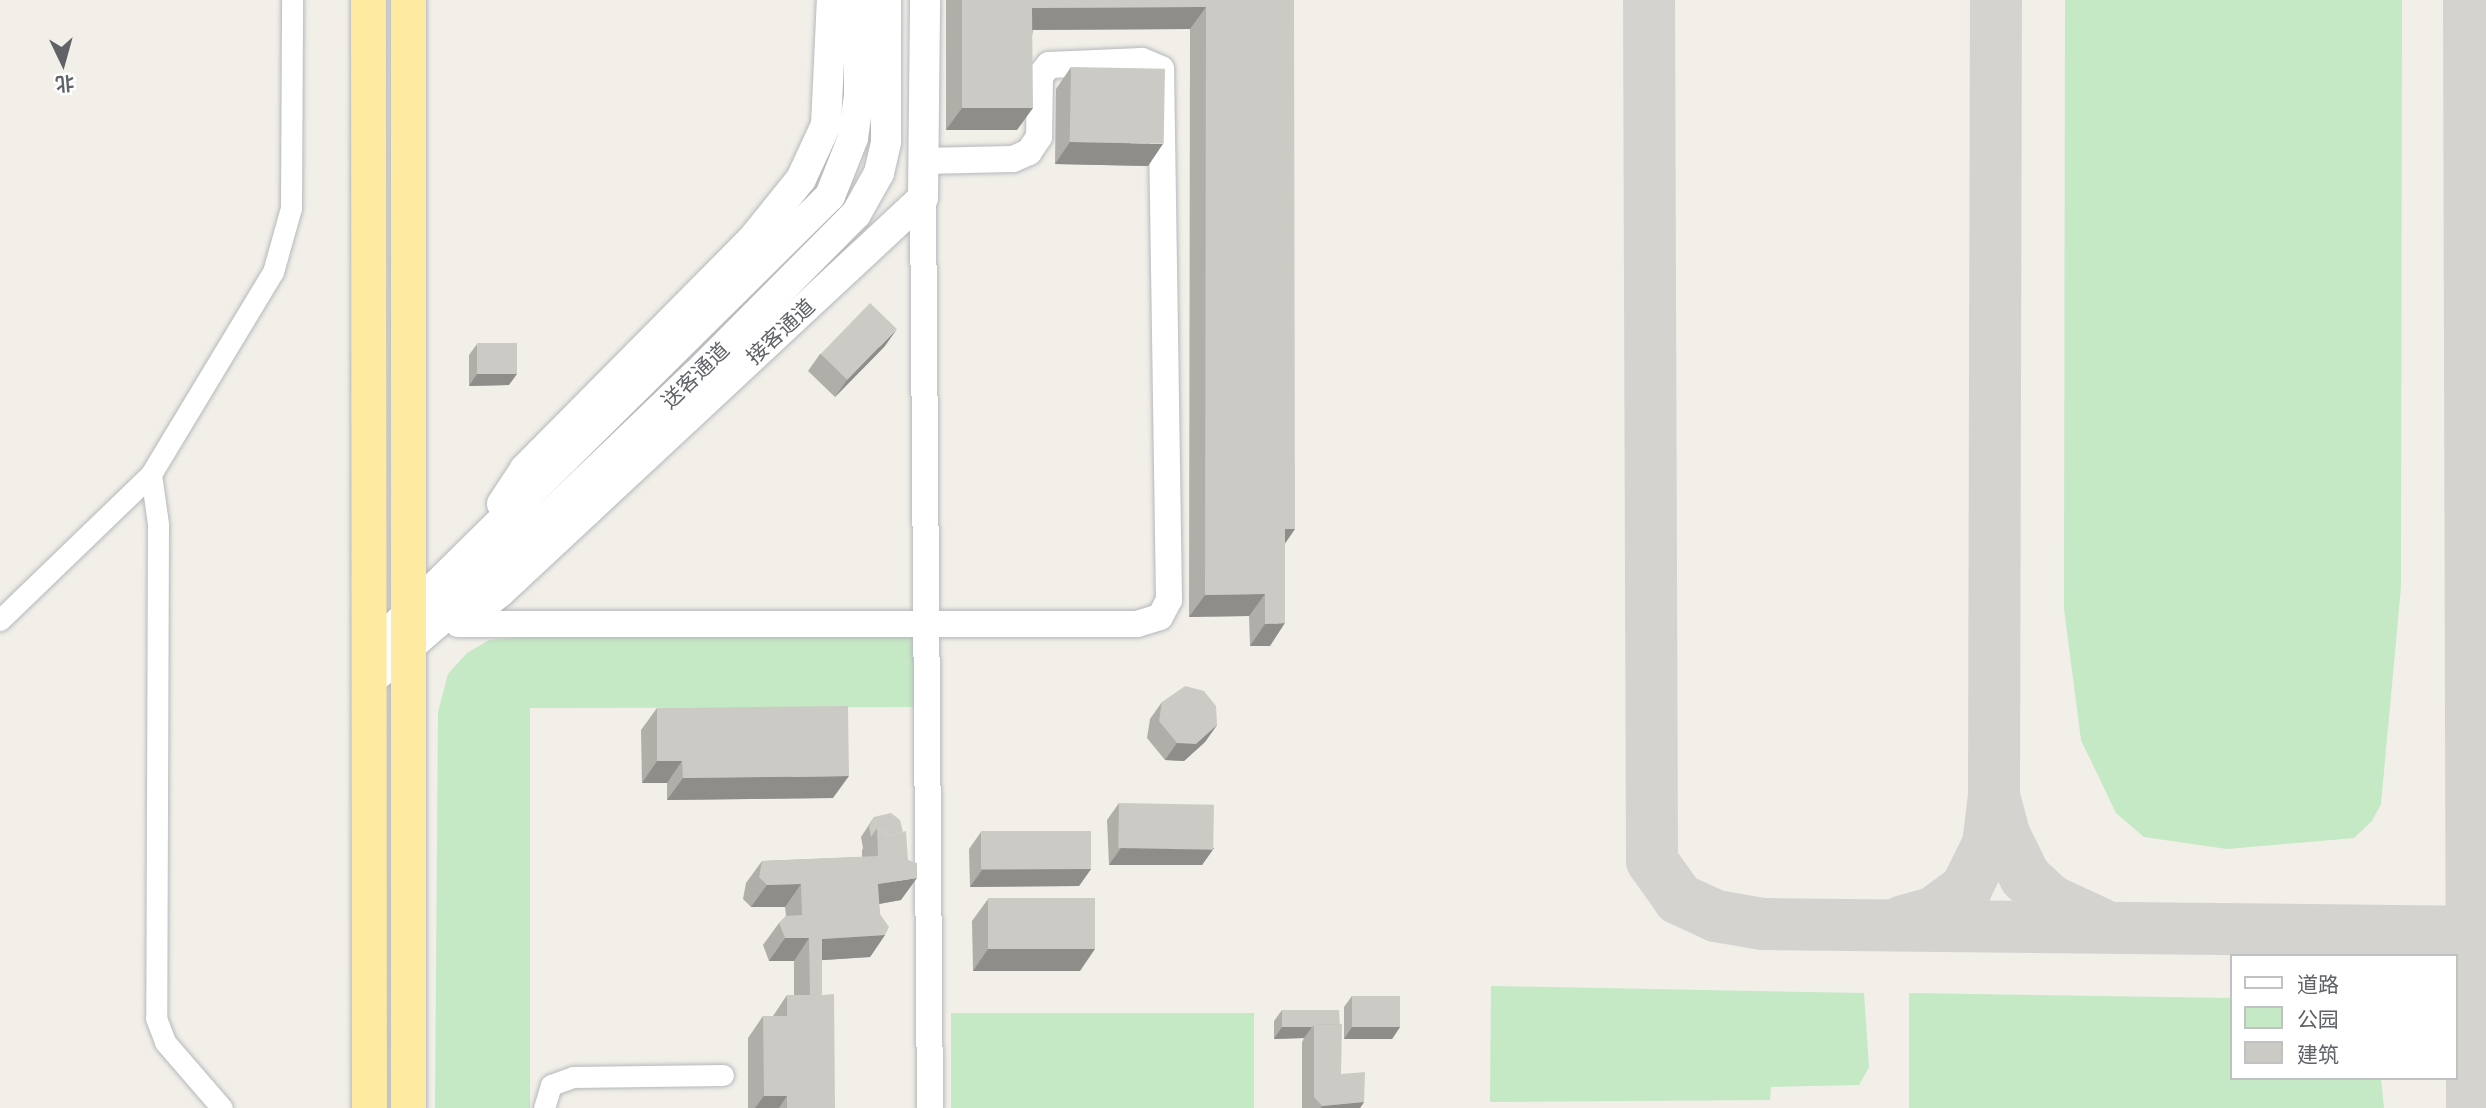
<!DOCTYPE html>
<meta charset="utf-8">
<style>
body{margin:0}
#map{position:relative;width:2486px;height:1108px;overflow:hidden;background:#f1efe8;font-family:Manrope,"Noto Sans SC",sans-serif}
div>[style]{position:absolute}
.green>*{inset:0;background:#c5e8c5;transform-origin:0 0}
.taxiway>*{height:52px;margin:-26px;padding:0 26px;transform-origin:26px;border-radius:26px;background:#d4d3d0}
.roads{filter:drop-shadow(0 0 2px #b5b8bc) drop-shadow(0 0 2px #b5b8bc)}
.minor>*{height:21px;margin:-10.5px;padding:0 10.5px;transform-origin:10.5px;border-radius:10.5px;background:#fff}
.tertiary>*{height:26px;margin:-13px;padding:0 13px;transform-origin:13px;border-radius:13px;background:#fff}
.secondary>*{height:30px;margin:-15px;padding:0 15px;transform-origin:15px;border-radius:15px;background:#fff}
.trunk>*{height:35px;margin:-17.5px;padding:0 17.5px;transform-origin:17.5px;border-radius:17.5px;background:#feeaa1}
.wall>*{inset:0;background:#afaea9}
.shaded-wall>*{inset:0;background:#8f8d8a}
.building>*{inset:0;background:#cccac5;transform-origin:0 0}
span{translate:-50% -50%;white-space:nowrap;text-align:center;line-height:1.15;-webkit-text-stroke:5px #fff;paint-order:stroke}
.street-label{font-size:21px;color:#5f6368}
.legend{position:absolute;left:2230px;top:954px;width:228px;height:126px;box-sizing:border-box;background:#fff;border:2px solid #bfc1c3;margin:0;padding:9px 12px;list-style:none;font-size:21px;color:#5f6368}
.legend li{display:flex;align-items:center;gap:14px;height:35px}
.legend b{width:35px;border:2px solid #bfc1c3}
.north{position:absolute;left:28px;top:28px;width:70px;height:70px;-webkit-text-stroke:5px #fff;paint-order:stroke;rotate:175deg;font-size:19px;font-weight:700;line-height:28px;text-align:center;color:#5f6368}
.north::after{content:'';display:block;margin:auto;width:24px;height:32px;background:#5f6368;clip-path:polygon(50% 0,100% 100%,50% 72%,0 100%)}
</style>
<div id="map">
<div class="green">
<i style="clip-path:polygon(2065px 0,2402px 0,2401px 587px,2381px 804px,2372px 821px,2354px 838px,2227px 849px,2144px 837px,2116px 813px,2081px 740px,2064px 609px)"></i>
<i style="clip-path:polygon(917px 634px,919px 707px,530px 708px,530px 1108px,435px 1108px,438px 712px,448px 674px,467px 653px,489px 640px,538px 636px)"></i>
<i style="clip-path:polygon(1491px 986px,1864px 993px,1869px 1067px,1859px 1085px,1771px 1087px,1770px 1100px,1490px 1102px)"></i>
<i style="clip-path:polygon(1909px 993px,2232px 998px,2232px 1078px,2381px 1078px,2384px 1108px,1909px 1108px)"></i>
<i style="left:1254px;top:1013px;width:95px;height:303px;rotate:90deg"></i>
</div>
<div class="taxiway">
<i style="left:1649px;top:0;width:861px;rotate:89.8deg"></i>
<i style="left:1652px;top:861px;width:47px;rotate:54.6deg"></i>
<i style="left:1679px;top:899px;width:41px;rotate:24.7deg"></i>
<i style="left:1716px;top:916px;width:48px;rotate:9.7deg"></i>
<i style="left:1763px;top:924px;width:723px;rotate:0.63deg"></i>
<i style="left:2469px;top:0;width:1108px;rotate:89.84deg"></i>
<i style="left:1995px;top:800px;width:35px;rotate:75deg"></i>
<i style="left:2004px;top:834px;width:48px;rotate:64deg"></i>
<i style="left:2025px;top:877px;width:35px;rotate:43deg"></i>
<i style="left:2051px;top:901px;width:53px;rotate:24.6deg"></i>
<i style="left:1903px;top:921px;width:31px;rotate:-15deg"></i>
<i style="left:1933px;top:913px;width:41px;rotate:-36deg"></i>
<i style="left:1966px;top:889px;width:50px;rotate:-63.9deg"></i>
<i style="left:1988px;top:844px;width:48px;rotate:-82.9deg"></i>
<i style="left:1994px;top:796px;width:796px;rotate:-89.86deg"></i>
</div>
<div class="roads">
<div class="minor">
<i style="left:151px;top:474px;width:50px;rotate:82deg"></i>
<i style="left:158px;top:524px;width:494px;rotate:90.2deg"></i>
<i style="left:156px;top:1018px;width:26px;rotate:69deg"></i>
<i style="left:165px;top:1042px;width:87px;rotate:49.2deg"></i>
<i style="left:0;top:620px;width:210px;rotate:-44deg"></i>
<i style="left:151px;top:474px;width:236px;rotate:-58.9deg"></i>
<i style="left:273px;top:272px;width:66px;rotate:-74.3deg"></i>
<i style="left:291px;top:208px;width:208px;rotate:-89.7deg"></i>
<i style="left:544px;top:1108px;width:24px;rotate:-73deg"></i>
<i style="left:551px;top:1085px;width:23px;rotate:-20deg"></i>
<i style="left:573px;top:1077px;width:150px;rotate:-0.8deg"></i>
</div>
<div class="tertiary">
<i style="left:923px;top:198px;width:910px;rotate:89.56deg"></i>
<i style="left:458px;top:624px;width:679px"></i>
<i style="left:1137px;top:624px;width:24px;rotate:-17deg"></i>
<i style="left:1160px;top:617px;width:19px;rotate:-62deg"></i>
<i style="left:1169px;top:600px;width:531px;rotate:-90.86deg"></i>
<i style="left:1161px;top:69px;width:21px;rotate:-157deg"></i>
<i style="left:1142px;top:61px;width:93px;rotate:177.5deg"></i>
<i style="left:1049px;top:65px;width:14px;rotate:129deg"></i>
<i style="left:1040px;top:76px;width:61px;rotate:90.9deg"></i>
<i style="left:1039px;top:137px;width:18px;rotate:124deg"></i>
<i style="left:1029px;top:152px;width:17px;rotate:156deg"></i>
<i style="left:1013px;top:159px;width:90px;rotate:178.7deg"></i>
</div>
<div class="secondary">
<i style="left:502px;top:504px;width:42px;rotate:-56.7deg"></i>
<i style="left:525px;top:469px;width:322px;rotate:-45.3deg"></i>
<i style="left:752px;top:240px;width:78px;rotate:-51.2deg"></i>
<i style="left:801px;top:179px;width:60px;rotate:-65.2deg"></i>
<i style="left:826px;top:125px;width:125px;rotate:-87.3deg"></i>
<i style="left:466px;top:619px;width:43px;rotate:-38.5deg"></i>
<i style="left:500px;top:592px;width:578px;rotate:-42.97deg"></i>
<i style="left:923px;top:198px;width:198px;rotate:-89.4deg"></i>
<i style="left:368px;top:653px;width:650px;rotate:-44.69deg"></i>
<i style="left:830px;top:196px;width:62px;rotate:-68.4deg"></i>
<i style="left:853px;top:138px;width:42px;rotate:-81.9deg"></i>
<i style="left:859px;top:96px;width:96px;rotate:-90deg"></i>
<i style="left:369px;top:682px;width:89px;rotate:-40.9deg"></i>
<i style="left:436px;top:624px;width:361px;rotate:-43.8deg"></i>
<i style="left:697px;top:374px;width:226px;rotate:-45.2deg"></i>
<i style="left:856px;top:214px;width:47px;rotate:-60.7deg"></i>
<i style="left:879px;top:173px;width:32px;rotate:-77deg"></i>
<i style="left:886px;top:142px;width:142px;rotate:-90deg"></i>
</div>
<div class="trunk">
<i style="left:368px;top:0;width:1108px;rotate:89.95deg"></i>
<i style="left:408px;top:1108px;width:1108px;rotate:-90deg"></i>
</div>
</div>
<div class="wall">
<i style="clip-path:polygon(946px 0,1294px 0,1285px 543px,1270px 646px,1250px 646px,1249px 616px,1189px 617px,1190px 29px,1033px 30px,1017px 130px,946px 130px)"></i>
<i style="clip-path:polygon(1071px 67px,1148px 166px,1055px 164px,1056px 89px)"></i>
<i style="clip-path:polygon(477px 344px,509px 385px,469px 386px,469px 355px)"></i>
<i style="clip-path:polygon(885px 346px,835px 397px,808px 371px,820px 354px)"></i>
<i style="clip-path:polygon(1162px 702px,1217px 725px,1205px 742px,1184px 761px,1165px 760px,1147px 738px,1150px 719px)"></i>
<i style="clip-path:polygon(657px 708px,833px 798px,667px 800px,667px 783px,642px 783px,641px 730px)"></i>
<i style="clip-path:polygon(1119px 803px,1214px 848px,1202px 865px,1109px 865px,1107px 820px)"></i>
<i style="clip-path:polygon(874px 817px,901px 900px,879px 904px,880px 914px,885px 935px,870px 957px,822px 960px,822px 995px,835px 1108px,748px 1108px,748px 1038px,763px 1016px,773px 1016px,787px 995px,794px 995px,794px 961px,769px 961px,763px 945px,779px 923px,786px 916px,785px 907px,751px 907px,743px 899px,746px 883px,762px 861px,862px 857px,862px 850px,863px 848px,861px 837px)"></i>
<i style="clip-path:polygon(981px 832px,1091px 869px,1079px 886px,970px 887px,969px 849px)"></i>
<i style="clip-path:polygon(988px 899px,1080px 971px,973px 971px,972px 921px)"></i>
<i style="clip-path:polygon(1352px 996px,1400px 1027px,1392px 1039px,1344px 1039px,1344px 1007px)"></i>
<i style="clip-path:polygon(1282px 1010px,1339px 1010px,1341px 1074px,1364px 1102px,1360px 1108px,1302px 1108px,1302px 1042px,1304px 1038px,1274px 1039px,1274px 1021px)"></i>
</div>
<div class="shaded-wall">
<i style="clip-path:polygon(1206px 7px,1190px 29px,1017px 30px,1032px 8px)"></i>
<i style="clip-path:polygon(962px 108px,1033px 108px,1017px 130px,946px 130px)"></i>
<i style="clip-path:polygon(1070px 142px,1163px 144px,1148px 166px,1055px 164px)"></i>
<i style="clip-path:polygon(897px 329px,885px 346px,835px 397px,847px 380px)"></i>
<i style="clip-path:polygon(477px 374px,517px 374px,509px 385px,469px 386px)"></i>
<i style="clip-path:polygon(1285px 529px,1295px 529px,1280px 551px)"></i>
<i style="clip-path:polygon(1265px 594px,1249px 616px,1189px 617px,1205px 595px)"></i>
<i style="clip-path:polygon(1285px 623px,1270px 646px,1250px 646px,1265px 624px)"></i>
<i style="clip-path:polygon(1217px 725px,1205px 742px,1184px 761px,1165px 760px,1177px 743px)"></i>
<i style="clip-path:polygon(657px 761px,682px 761px,667px 783px,642px 783px)"></i>
<i style="clip-path:polygon(849px 776px,833px 798px,667px 800px,683px 778px)"></i>
<i style="clip-path:polygon(1121px 848px,1214px 848px,1202px 865px,1109px 865px)"></i>
<i style="clip-path:polygon(1091px 869px,1079px 886px,970px 887px,982px 870px)"></i>
<i style="clip-path:polygon(917px 878px,901px 900px,862px 907px,878px 884px)"></i>
<i style="clip-path:polygon(801px 884px,785px 907px,751px 907px,767px 885px)"></i>
<i style="clip-path:polygon(885px 935px,870px 957px,809px 961px,822px 939px)"></i>
<i style="clip-path:polygon(785px 938px,809px 938px,794px 961px,769px 961px)"></i>
<i style="clip-path:polygon(988px 949px,1095px 949px,1080px 971px,973px 971px)"></i>
<i style="clip-path:polygon(1282px 1027px,1312px 1027px,1304px 1038px,1274px 1039px)"></i>
<i style="clip-path:polygon(1352px 1027px,1400px 1027px,1392px 1039px,1344px 1039px)"></i>
<i style="clip-path:polygon(764px 1096px,787px 1096px,779px 1108px,755px 1108px)"></i>
<i style="clip-path:polygon(1364px 1102px,1360px 1108px,1321px 1108px,1322px 1106px)"></i>
</div>
<div class="building">
<i style="clip-path:polygon(962px 0,1294px 0,1295px 529px,1285px 529px,1285px 623px,1265px 624px,1265px 594px,1205px 595px,1206px 7px,1032px 8px,1033px 108px,962px 108px)"></i>
<i style="left:1071px;top:67px;width:94px;height:75px;rotate:1deg"></i>
<i style="left:870px;top:303px;width:37px;height:71px;rotate:44deg"></i>
<i style="left:517px;top:343px;width:31px;height:40px;rotate:90deg"></i>
<i style="clip-path:polygon(1185px 686px,1204px 691px,1216px 706px,1217px 725px,1196px 744px,1177px 743px,1159px 721px,1162px 702px)"></i>
<i style="clip-path:polygon(848px 706px,849px 776px,683px 778px,682px 761px,657px 761px,657px 708px)"></i>
<i style="left:1119px;top:803px;width:95px;height:45px;rotate:1deg"></i>
<i style="clip-path:polygon(891px 813px,900px 820px,903px 832px,890px 836px,877px 828px,871px 837px,869px 826px,874px 817px)"></i>
<i style="clip-path:polygon(877px 828px,890px 836px,906px 831px,908px 860px,917px 863px,917px 878px,878px 884px,880px 914px,889px 927px,885px 935px,822px 939px,822px 995px,834px 994px,835px 1108px,787px 1108px,787px 1096px,764px 1096px,763px 1016px,787px 1016px,787px 995px,810px 995px,809px 938px,785px 938px,779px 923px,786px 916px,802px 915px,801px 884px,767px 885px,759px 877px,762px 861px,878px 856px)"></i>
<i style="left:1091px;top:831px;width:38px;height:110px;rotate:90deg"></i>
<i style="left:1095px;top:898px;width:51px;height:107px;rotate:90deg"></i>
<i style="left:1352px;top:996px;width:48px;height:31px"></i>
<i style="clip-path:polygon(1282px 1010px,1339px 1010px,1339px 1024px,1314px 1025px,1312px 1027px,1282px 1027px)"></i>
<i style="clip-path:polygon(1342px 1024px,1341px 1074px,1365px 1072px,1364px 1102px,1322px 1106px,1314px 1097px,1314px 1025px)"></i>
</div>
<div class="street-label">
<span style="left:780px;top:331px;rotate:-43deg">接客通道</span>
<span style="left:695px;top:375px;rotate:-44deg">送客通道</span>
</div>
<ul class="legend">
<li><b style="height:9px;background:#fff"></b>道路</li>
<li><b style="height:19px;background:#c5e8c5"></b>公园</li>
<li><b style="height:19px;background:#cccac5"></b>建筑</li>
</ul>
<div class="north">北</div>
</div>
